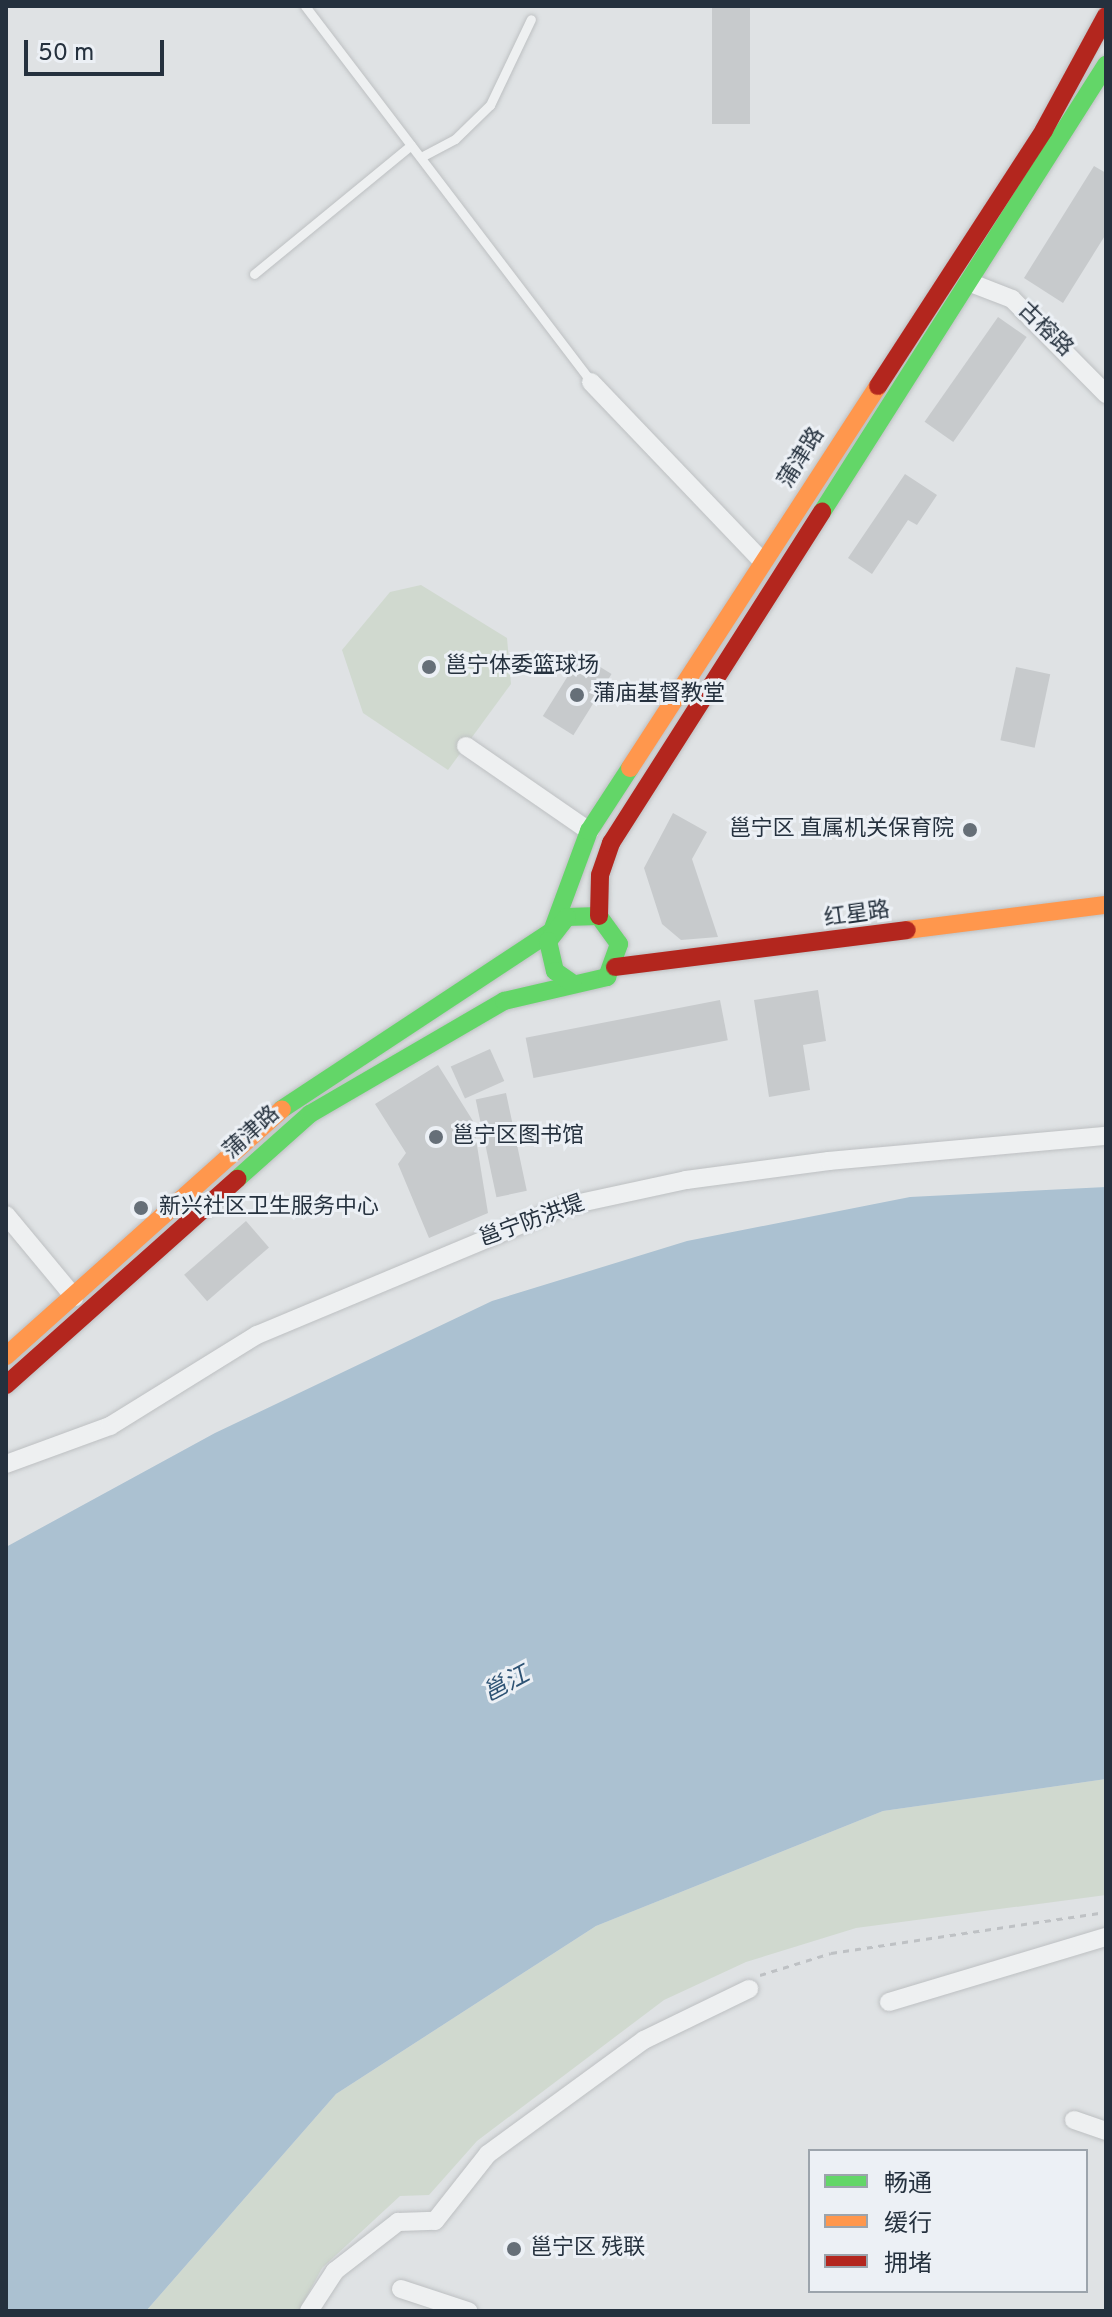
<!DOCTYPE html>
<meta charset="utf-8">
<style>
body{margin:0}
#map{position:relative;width:1112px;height:2317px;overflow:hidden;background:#dfe2e4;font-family:Overpass,"Noto Sans SC",sans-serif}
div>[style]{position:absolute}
.green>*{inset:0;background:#d0d9cf}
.water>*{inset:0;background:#abc1d1}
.building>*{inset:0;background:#c7cacc;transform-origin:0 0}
.path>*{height:3px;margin-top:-1.5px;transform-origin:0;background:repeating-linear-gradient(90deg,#bec1c4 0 6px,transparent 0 12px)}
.roads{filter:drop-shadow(0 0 2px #bdc0c2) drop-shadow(0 0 2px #bdc0c2)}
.lane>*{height:9px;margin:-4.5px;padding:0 4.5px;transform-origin:4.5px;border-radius:4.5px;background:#eef0f1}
.street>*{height:18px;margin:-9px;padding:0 9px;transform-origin:9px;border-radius:9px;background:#eef0f1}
.fast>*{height:18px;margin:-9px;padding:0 9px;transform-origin:9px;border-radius:9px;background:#63d668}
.slow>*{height:18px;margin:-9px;padding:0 9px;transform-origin:9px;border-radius:9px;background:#ff974d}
.jam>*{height:18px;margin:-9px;padding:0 9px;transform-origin:9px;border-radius:9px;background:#b3261e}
.dots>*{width:22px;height:22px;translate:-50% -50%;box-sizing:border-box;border:4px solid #ecf0f5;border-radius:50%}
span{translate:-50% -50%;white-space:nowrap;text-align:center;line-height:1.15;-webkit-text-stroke:6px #ecf0f5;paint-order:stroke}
.street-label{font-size:22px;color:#25313e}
.poi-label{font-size:22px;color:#25313e}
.left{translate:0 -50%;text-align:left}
.right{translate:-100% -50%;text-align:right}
.water-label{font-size:24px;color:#2e5374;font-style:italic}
.frame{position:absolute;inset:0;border:8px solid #25313e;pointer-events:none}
.legend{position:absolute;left:808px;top:2149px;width:280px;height:144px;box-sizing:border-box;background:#ecf0f5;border:2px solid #9ca4ac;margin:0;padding:10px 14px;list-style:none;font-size:24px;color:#25313e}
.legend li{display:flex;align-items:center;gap:16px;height:40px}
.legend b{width:40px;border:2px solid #9ca4ac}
.scale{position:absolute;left:24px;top:40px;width:140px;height:36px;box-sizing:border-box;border:4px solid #25313e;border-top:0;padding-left:10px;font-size:24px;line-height:28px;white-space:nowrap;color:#25313e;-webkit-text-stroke:6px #ecf0f5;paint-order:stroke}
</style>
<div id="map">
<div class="green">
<i style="clip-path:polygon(421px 585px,507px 638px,511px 684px,448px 770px,363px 713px,342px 650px,390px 592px)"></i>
<i style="clip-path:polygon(1106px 1779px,1106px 1895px,856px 1928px,746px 1962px,664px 2000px,477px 2141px,429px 2195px,400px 2196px,322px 2268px,299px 2311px,146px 2311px,336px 2094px,596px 1926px,883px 1811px)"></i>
</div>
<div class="water">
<i style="clip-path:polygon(1106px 1187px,1106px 1779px,883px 1811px,596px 1926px,336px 2094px,146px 2311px,6px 2311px,6px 1547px,215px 1433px,492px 1301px,687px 1241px,910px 1197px)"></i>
</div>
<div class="building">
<i style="left:712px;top:6px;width:38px;height:118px"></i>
<i style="clip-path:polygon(1094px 166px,1106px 173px,1106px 234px,1063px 303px,1024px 278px)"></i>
<i style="left:998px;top:317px;width:35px;height:128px;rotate:35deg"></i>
<i style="clip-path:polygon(905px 474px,937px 495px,917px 525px,908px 520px,872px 574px,848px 558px)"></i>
<i style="left:581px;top:655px;width:36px;height:72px;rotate:32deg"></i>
<i style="left:1016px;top:667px;width:35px;height:75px;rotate:12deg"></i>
<i style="clip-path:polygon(673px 813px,707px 832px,692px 859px,718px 937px,681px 940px,662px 924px,644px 868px)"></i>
<i style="clip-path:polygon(818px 990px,826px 1041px,803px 1045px,810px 1090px,769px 1097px,754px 1000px)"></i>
<i style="left:720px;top:1000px;width:41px;height:198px;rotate:79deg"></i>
<i style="left:490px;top:1049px;width:35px;height:43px;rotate:66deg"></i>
<i style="clip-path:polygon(438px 1065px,473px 1121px,488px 1213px,429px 1238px,398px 1164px,406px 1153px,375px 1104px)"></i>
<i style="left:506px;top:1093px;width:100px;height:31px;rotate:78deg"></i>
<i style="left:246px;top:1221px;width:35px;height:82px;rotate:49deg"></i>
</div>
<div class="path">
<i style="left:760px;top:1975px;width:74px;rotate:-17.2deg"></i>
<i style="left:831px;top:1953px;width:278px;rotate:-8.5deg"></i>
</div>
<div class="roads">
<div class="lane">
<i style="left:305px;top:6px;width:472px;rotate:52.7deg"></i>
<i style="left:421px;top:157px;width:38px;rotate:-28deg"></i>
<i style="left:455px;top:139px;width:49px;rotate:-44.2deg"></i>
<i style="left:490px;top:105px;width:95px;rotate:-64.5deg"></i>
<i style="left:254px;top:274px;width:203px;rotate:-39.4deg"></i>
</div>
<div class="street">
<i style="left:971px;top:283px;width:44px;rotate:21.3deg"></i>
<i style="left:1012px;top:299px;width:134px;rotate:45.3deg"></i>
<i style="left:591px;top:382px;width:249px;rotate:46.3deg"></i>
<i style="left:466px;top:746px;width:150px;rotate:34.6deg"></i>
<i style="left:6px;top:1215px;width:107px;rotate:50.3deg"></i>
<i style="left:6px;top:1464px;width:111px;rotate:-20.1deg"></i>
<i style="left:110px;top:1426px;width:173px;rotate:-31.8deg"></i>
<i style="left:257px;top:1335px;width:335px;rotate:-22.7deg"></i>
<i style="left:566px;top:1206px;width:123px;rotate:-12.2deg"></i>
<i style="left:686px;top:1180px;width:144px;rotate:-7.6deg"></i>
<i style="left:829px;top:1161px;width:278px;rotate:-5.2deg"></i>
<i style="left:889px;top:2002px;width:227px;rotate:-16.7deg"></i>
<i style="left:1074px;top:2120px;width:34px;rotate:19deg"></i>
<i style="left:401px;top:2289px;width:71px;rotate:18.2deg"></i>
<i style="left:309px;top:2311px;width:48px;rotate:-57deg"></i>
<i style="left:335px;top:2271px;width:80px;rotate:-37.9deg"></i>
<i style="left:398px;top:2222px;width:37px;rotate:-2deg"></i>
<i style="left:435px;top:2221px;width:85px;rotate:-51.7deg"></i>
<i style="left:488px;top:2154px;width:193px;rotate:-36.2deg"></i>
<i style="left:644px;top:2040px;width:117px;rotate:-25.9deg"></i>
</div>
<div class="fast">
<i style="left:822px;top:512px;width:530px;rotate:-57.57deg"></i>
<i style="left:282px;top:1109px;width:323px;rotate:-33.4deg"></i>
<i style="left:552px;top:931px;width:107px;rotate:-69.7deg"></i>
<i style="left:589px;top:831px;width:75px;rotate:-56.9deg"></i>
<i style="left:237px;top:1179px;width:98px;rotate:-41.7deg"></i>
<i style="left:310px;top:1114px;width:225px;rotate:-30.2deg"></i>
<i style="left:504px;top:1001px;width:106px;rotate:-13.1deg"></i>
<i style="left:607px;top:977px;width:35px;rotate:-70deg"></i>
<i style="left:619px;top:944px;width:34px;rotate:-126deg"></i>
<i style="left:599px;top:916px;width:32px;rotate:178deg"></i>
<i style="left:567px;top:917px;width:31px;rotate:128deg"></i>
<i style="left:548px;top:941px;width:31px;rotate:77deg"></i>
<i style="left:555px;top:971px;width:21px;rotate:35deg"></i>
</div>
<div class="slow">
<i style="left:630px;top:768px;width:455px;rotate:-57deg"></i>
<i style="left:907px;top:930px;width:201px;rotate:-7.2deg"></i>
<i style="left:6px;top:1356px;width:370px;rotate:-41.8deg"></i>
</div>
<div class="jam">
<i style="left:878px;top:386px;width:305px;rotate:-57deg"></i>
<i style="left:1044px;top:130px;width:130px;rotate:-61.5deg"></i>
<i style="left:599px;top:916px;width:41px;rotate:-88.6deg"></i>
<i style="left:600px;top:875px;width:34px;rotate:-71deg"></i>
<i style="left:611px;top:843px;width:393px;rotate:-57.5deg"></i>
<i style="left:615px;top:967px;width:294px;rotate:-7.2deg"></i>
<i style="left:6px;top:1385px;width:310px;rotate:-41.7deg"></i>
</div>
</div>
<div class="dots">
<i style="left:429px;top:667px;background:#666f78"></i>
<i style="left:577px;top:695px;background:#666f78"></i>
<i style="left:970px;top:830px;background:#666f78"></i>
<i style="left:436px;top:1137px;background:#666f78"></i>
<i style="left:141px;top:1208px;background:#666f78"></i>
<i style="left:514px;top:2249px;background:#666f78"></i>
</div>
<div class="street-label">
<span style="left:1045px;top:330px;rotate:44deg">古榕路</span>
<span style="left:802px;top:458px;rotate:-58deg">蒲津路</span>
<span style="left:857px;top:915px;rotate:-8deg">红星路</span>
<span style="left:252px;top:1133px;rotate:-42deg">蒲津路</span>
<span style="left:532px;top:1222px;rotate:-20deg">邕宁防洪堤</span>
</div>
<div class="poi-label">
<span class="left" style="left:445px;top:667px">邕宁体委篮球场</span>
<span class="left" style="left:593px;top:695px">蒲庙基督教堂</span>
<span class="right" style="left:954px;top:830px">邕宁区 直属机关保育院</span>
<span class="left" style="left:452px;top:1137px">邕宁区图书馆</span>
<span class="left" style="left:159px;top:1208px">新兴社区卫生服务中心</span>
<span class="left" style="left:530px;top:2249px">邕宁区 残联</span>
</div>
<div class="water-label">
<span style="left:507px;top:1686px;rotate:-28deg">邕江</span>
</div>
<div class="frame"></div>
<ul class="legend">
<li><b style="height:10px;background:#63d668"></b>畅通</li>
<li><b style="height:10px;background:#ff974d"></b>缓行</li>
<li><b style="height:10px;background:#b3261e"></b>拥堵</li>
</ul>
<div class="scale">50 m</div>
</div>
